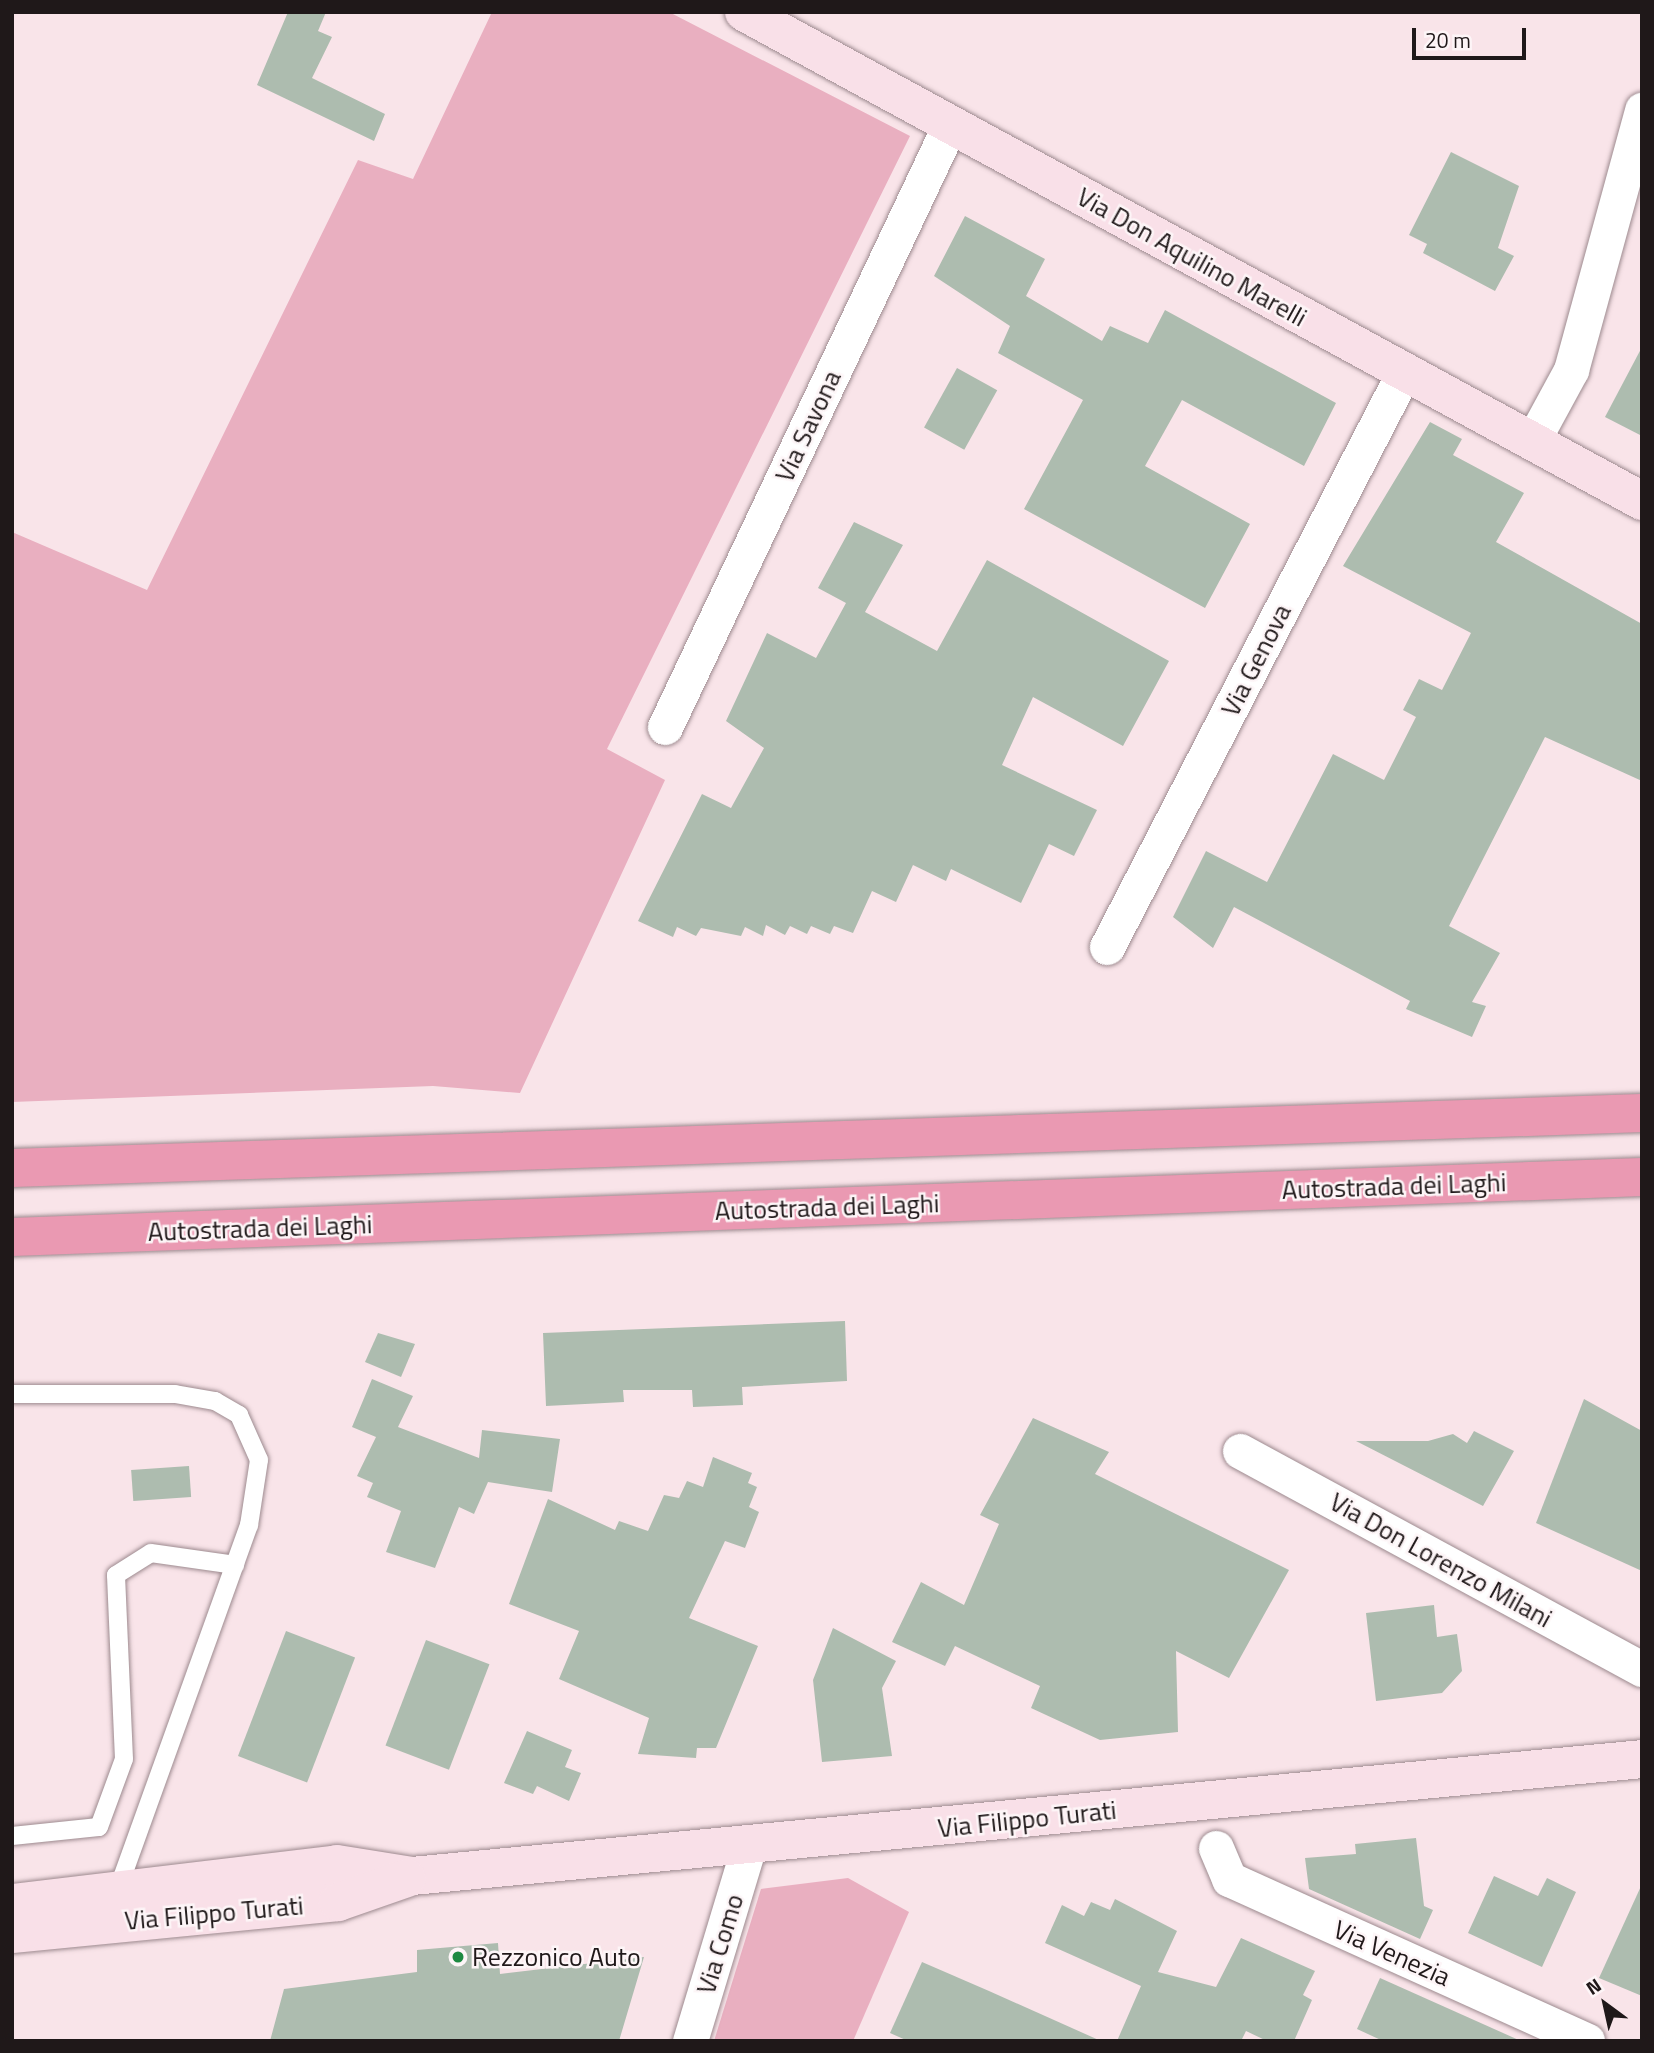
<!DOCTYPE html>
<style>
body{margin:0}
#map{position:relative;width:1654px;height:2053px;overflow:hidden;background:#f9e4e9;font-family:"Titillium Web",sans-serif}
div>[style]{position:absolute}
.green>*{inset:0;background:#e9afc0}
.building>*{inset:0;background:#adbcaf;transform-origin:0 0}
.roads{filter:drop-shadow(0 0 2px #9d8a8f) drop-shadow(0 0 2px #9d8a8f)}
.lane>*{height:18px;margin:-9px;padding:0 9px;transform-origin:9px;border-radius:9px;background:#fff}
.street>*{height:35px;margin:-17.5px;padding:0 17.5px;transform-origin:17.5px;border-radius:17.5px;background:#fff}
.secondary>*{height:38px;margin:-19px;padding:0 19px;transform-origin:19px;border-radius:19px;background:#f9e0e8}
.highway>*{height:38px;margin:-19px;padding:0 19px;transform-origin:19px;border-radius:19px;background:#ea99b2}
.dots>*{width:19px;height:19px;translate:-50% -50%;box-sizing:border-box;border:4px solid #fdf5f7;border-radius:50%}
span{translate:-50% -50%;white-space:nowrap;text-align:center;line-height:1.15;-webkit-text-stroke:5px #fdf5f7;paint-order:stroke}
.street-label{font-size:26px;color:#1f1819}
.poi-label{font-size:26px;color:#1f1819}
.left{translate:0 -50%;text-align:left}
.frame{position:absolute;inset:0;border:14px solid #1f1819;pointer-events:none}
.north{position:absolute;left:1570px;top:1969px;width:70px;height:70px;-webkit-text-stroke:5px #fdf5f7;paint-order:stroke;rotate:327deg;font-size:19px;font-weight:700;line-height:28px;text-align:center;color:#1f1819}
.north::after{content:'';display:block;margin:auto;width:24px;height:32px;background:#1f1819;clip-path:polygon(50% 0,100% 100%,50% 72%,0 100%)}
.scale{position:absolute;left:1412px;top:28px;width:114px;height:32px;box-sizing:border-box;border:4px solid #1f1819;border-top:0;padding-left:9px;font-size:21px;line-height:24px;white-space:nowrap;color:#1f1819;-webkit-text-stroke:5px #fdf5f7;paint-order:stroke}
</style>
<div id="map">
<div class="green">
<i style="clip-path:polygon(492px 12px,669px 12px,910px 136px,607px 749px,665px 780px,520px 1093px,433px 1086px,12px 1102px,12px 532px,147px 590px,358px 160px,413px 179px)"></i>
<i style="clip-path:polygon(848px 1878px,909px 1912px,853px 2041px,714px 2041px,761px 1889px)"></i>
</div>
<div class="building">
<i style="clip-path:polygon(288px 12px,326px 12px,318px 31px,332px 37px,312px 78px,385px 114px,374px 141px,257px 85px)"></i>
<i style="clip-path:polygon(1451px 152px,1519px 186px,1498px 248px,1514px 256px,1495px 291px,1423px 253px,1427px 244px,1409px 235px)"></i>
<i style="clip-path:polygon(965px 216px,1045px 259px,1026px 296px,1102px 341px,1110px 326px,1148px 343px,1165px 310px,1336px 403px,1304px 466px,1182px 400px,1145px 466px,1250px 524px,1205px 608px,1024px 509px,1083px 400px,998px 353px,1010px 326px,934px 276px)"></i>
<i style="clip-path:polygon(1642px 347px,1642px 436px,1605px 417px)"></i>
<i style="left:957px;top:368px;width:46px;height:68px;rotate:29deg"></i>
<i style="clip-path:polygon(1430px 422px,1462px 439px,1453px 455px,1524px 493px,1496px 542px,1642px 624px,1642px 781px,1545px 737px,1449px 926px,1500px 953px,1472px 1002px,1486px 1006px,1472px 1037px,1406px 1009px,1410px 1001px,1234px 907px,1213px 948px,1173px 917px,1206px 851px,1267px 882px,1333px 754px,1384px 780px,1416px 717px,1403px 710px,1419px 679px,1442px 690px,1471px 633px,1343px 566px)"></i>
<i style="clip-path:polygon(854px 522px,903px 545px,865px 612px,937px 651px,987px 560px,1169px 661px,1123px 746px,1033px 697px,1002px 765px,1097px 810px,1074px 856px,1049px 844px,1021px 903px,951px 869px,946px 881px,913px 865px,896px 902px,872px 891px,853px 933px,834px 926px,830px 934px,811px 926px,807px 934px,790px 926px,785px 935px,766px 925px,763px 936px,745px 927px,741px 936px,701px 928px,696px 936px,677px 927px,673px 937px,638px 921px,702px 794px,731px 808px,764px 748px,726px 721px,767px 633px,816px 658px,846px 603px,818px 588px)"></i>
<i style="clip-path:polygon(845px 1321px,847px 1381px,742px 1387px,743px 1405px,693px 1407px,692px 1390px,623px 1390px,624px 1402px,546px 1406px,543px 1333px)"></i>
<i style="clip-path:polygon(378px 1333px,415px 1344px,401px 1377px,365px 1362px)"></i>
<i style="clip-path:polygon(372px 1379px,413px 1396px,398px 1427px,479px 1458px,482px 1430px,560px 1439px,552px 1492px,488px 1482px,474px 1514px,459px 1507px,435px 1568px,386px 1552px,401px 1511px,367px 1497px,373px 1483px,357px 1476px,376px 1437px,352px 1427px)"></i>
<i style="clip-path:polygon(1584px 1399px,1642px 1431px,1642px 1571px,1536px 1523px)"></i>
<i style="clip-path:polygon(1033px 1418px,1109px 1452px,1095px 1474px,1289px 1570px,1229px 1678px,1176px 1651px,1178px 1732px,1100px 1740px,1031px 1708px,1040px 1686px,955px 1646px,945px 1666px,892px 1642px,921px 1582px,964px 1605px,999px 1524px,980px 1515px)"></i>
<i style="clip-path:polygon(1474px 1431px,1514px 1451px,1483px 1506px,1356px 1441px,1428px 1441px,1453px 1434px,1467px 1443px)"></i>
<i style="clip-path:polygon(713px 1457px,752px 1473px,748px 1483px,757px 1487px,749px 1507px,759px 1512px,745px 1548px,725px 1541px,689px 1618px,758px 1646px,716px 1748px,697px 1748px,696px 1758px,638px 1754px,649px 1718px,559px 1679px,579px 1631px,509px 1604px,548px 1499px,615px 1530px,619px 1521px,648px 1531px,664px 1495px,679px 1498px,687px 1481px,703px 1487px)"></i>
<i style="left:189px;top:1466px;width:31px;height:58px;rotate:86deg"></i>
<i style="clip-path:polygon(1434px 1605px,1437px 1637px,1457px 1634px,1462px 1671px,1442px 1693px,1376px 1701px,1366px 1613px)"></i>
<i style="clip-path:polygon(833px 1628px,896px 1661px,882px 1688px,892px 1756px,822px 1762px,813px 1680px)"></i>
<i style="left:286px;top:1631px;width:74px;height:134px;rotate:21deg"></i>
<i style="left:426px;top:1640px;width:68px;height:113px;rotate:21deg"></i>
<i style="clip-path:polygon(527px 1731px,572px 1750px,565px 1767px,581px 1773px,569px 1801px,537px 1786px,533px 1794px,504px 1783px)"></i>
<i style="clip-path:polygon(1416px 1838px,1424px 1906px,1433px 1910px,1420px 1939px,1309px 1889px,1305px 1858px,1356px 1854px,1355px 1844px)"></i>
<i style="clip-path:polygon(1494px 1876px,1538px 1896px,1547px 1878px,1576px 1892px,1542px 1967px,1468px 1933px)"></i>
<i style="clip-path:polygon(1642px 1884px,1642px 1996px,1599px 1978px)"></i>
<i style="clip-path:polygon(1115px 1899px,1177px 1931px,1158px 1972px,1216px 1987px,1241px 1938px,1315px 1971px,1303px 1995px,1312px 2000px,1294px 2041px,1267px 2041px,1246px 2031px,1241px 2041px,1117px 2041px,1141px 1986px,1045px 1943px,1062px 1905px,1084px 1916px,1091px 1902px,1110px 1910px)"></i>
<i style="clip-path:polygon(498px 1943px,500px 1974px,644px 1957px,619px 2041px,270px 2041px,284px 1989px,417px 1972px,417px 1950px)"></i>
<i style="clip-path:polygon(922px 1962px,989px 1991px,1101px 2041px,908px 2041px,890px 2033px)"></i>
<i style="clip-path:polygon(1380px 1978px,1521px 2041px,1383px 2041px,1357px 2029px)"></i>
</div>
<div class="roads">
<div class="lane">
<i style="left:12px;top:1394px;width:163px"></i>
<i style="left:175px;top:1394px;width:41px;rotate:9.9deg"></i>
<i style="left:215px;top:1401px;width:28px;rotate:30deg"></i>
<i style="left:239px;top:1415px;width:49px;rotate:66deg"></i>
<i style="left:259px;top:1460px;width:66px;rotate:98.7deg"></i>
<i style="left:249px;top:1525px;width:386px;rotate:109.8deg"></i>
<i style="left:12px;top:1836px;width:87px;rotate:-5.9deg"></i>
<i style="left:99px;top:1827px;width:72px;rotate:-69.8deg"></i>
<i style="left:124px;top:1759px;width:184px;rotate:-92.5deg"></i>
<i style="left:116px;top:1575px;width:41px;rotate:-32.2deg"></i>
<i style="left:151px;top:1553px;width:85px;rotate:8.1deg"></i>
</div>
<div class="street">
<i style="left:1533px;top:440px;width:80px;rotate:-61.5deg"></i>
<i style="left:1571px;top:370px;width:270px;rotate:-74.7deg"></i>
<i style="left:665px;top:727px;width:666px;rotate:-64.67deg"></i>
<i style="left:1107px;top:947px;width:647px;rotate:-62.68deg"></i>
<i style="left:1240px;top:1451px;width:457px;rotate:28.5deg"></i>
<i style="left:1216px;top:1848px;width:34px;rotate:67deg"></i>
<i style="left:1229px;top:1879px;width:393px;rotate:24.3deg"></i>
<i style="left:690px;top:2041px;width:204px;rotate:-73.2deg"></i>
</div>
<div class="secondary">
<i style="left:744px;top:12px;width:1023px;rotate:28.57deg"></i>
<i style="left:12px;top:1903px;width:327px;rotate:-6.8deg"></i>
<i style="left:337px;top:1864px;width:76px;rotate:9.1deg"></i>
<i style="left:412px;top:1876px;width:1236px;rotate:-5.43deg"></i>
<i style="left:12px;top:1934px;width:328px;rotate:-5.6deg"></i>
<i style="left:338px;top:1902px;width:73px;rotate:-19.2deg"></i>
</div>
<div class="highway">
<i style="left:12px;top:1168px;width:1631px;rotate:-1.93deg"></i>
<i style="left:12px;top:1237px;width:1631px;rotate:-2.11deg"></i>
</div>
</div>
<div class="dots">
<i style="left:458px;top:1957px;background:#1d8941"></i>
</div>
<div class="street-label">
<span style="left:1192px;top:257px;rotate:29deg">Via Don Aquilino Marelli</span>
<span style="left:808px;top:426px;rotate:-65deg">Via Savona</span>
<span style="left:1256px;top:660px;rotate:-63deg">Via Genova</span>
<span style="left:1394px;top:1186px;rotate:-2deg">Autostrada dei Laghi</span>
<span style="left:827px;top:1207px;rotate:-2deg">Autostrada dei Laghi</span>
<span style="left:260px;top:1228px;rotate:-2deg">Autostrada dei Laghi</span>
<span style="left:1441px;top:1560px;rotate:29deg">Via Don Lorenzo Milani</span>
<span style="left:1027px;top:1819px;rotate:-6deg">Via Filippo Turati</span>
<span style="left:214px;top:1913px;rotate:-5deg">Via Filippo Turati</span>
<span style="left:720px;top:1944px;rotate:-73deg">Via Como</span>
<span style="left:1392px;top:1953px;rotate:24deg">Via Venezia</span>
</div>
<div class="poi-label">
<span class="left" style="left:472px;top:1957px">Rezzonico Auto</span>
</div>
<div class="frame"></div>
<div class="north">N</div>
<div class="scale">20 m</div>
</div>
